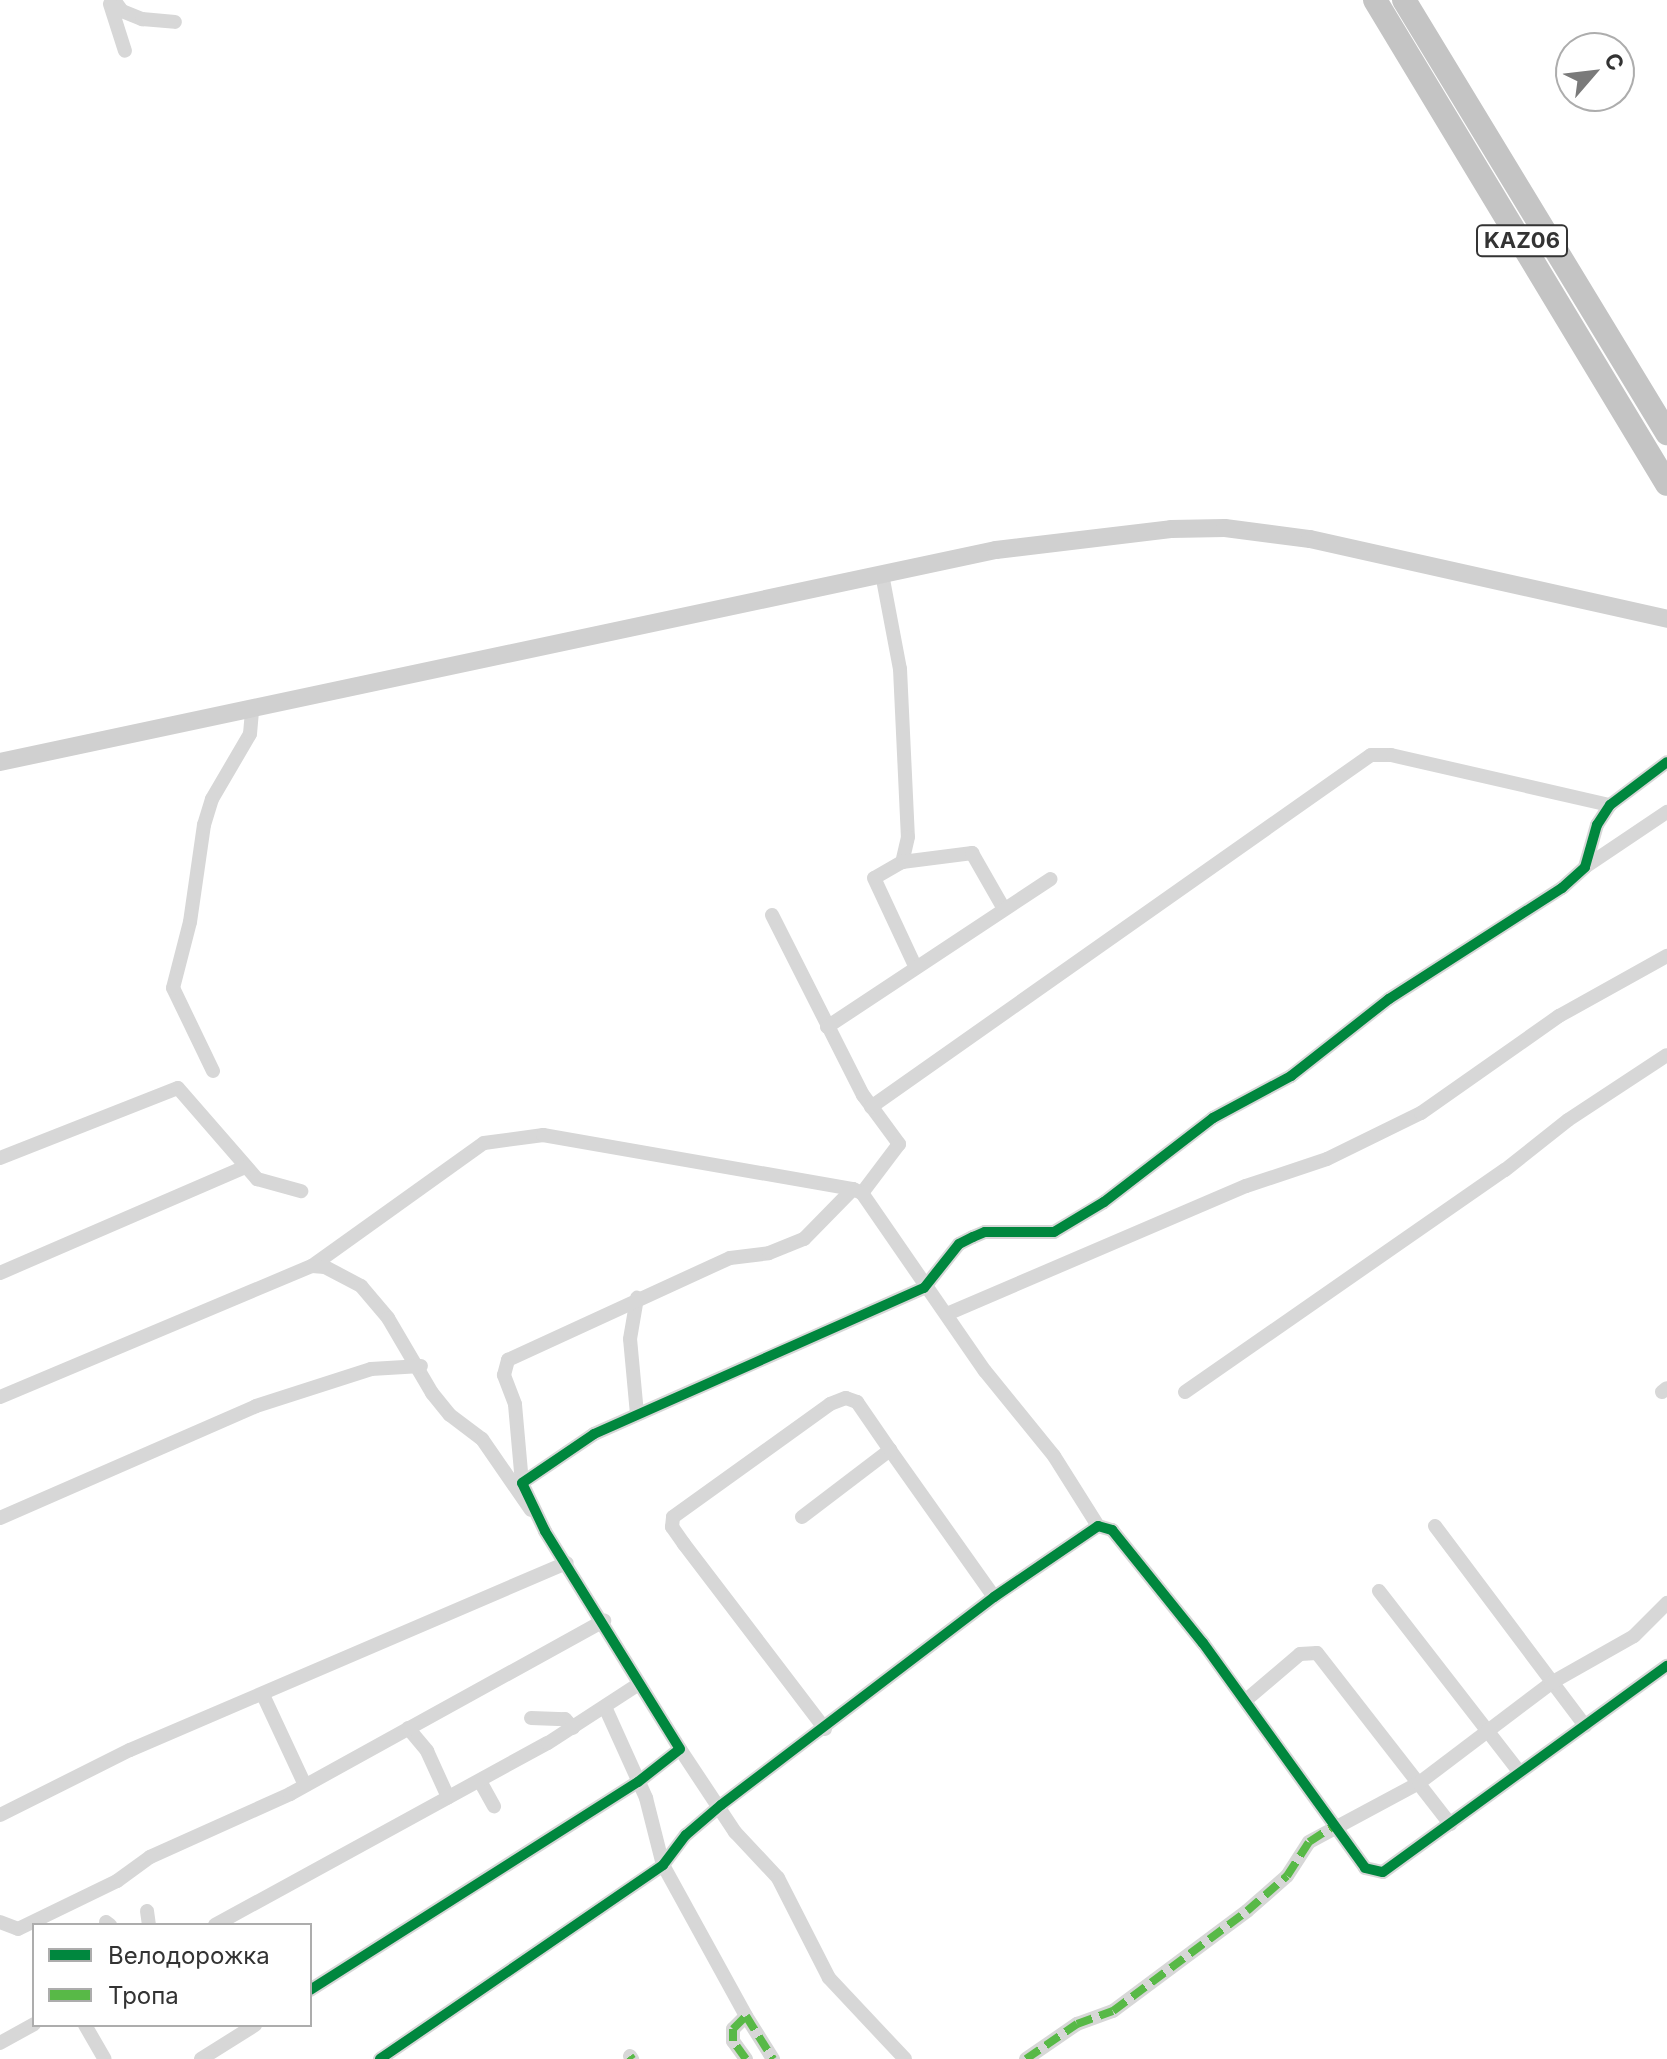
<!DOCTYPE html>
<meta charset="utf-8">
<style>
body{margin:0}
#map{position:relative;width:1667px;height:2059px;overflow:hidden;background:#fff;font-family:Inter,sans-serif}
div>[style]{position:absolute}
.street>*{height:14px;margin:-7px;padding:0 7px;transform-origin:7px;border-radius:7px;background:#d7d7d7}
.secondary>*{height:18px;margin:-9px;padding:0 9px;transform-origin:9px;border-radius:9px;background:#d0d0d0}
.highway>*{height:24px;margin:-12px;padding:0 12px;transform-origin:12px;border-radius:12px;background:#c4c4c4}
.quiet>*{height:8px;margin-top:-4px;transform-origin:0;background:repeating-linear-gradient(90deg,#58b947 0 16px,transparent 0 24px)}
.cycleway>*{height:10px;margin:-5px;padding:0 5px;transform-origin:5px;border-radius:5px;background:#00873e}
span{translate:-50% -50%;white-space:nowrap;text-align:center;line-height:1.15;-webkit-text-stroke:8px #fff;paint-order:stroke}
.shield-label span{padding:2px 6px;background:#fff;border:2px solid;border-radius:6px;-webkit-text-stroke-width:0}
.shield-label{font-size:22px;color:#333;font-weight:700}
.legend{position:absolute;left:32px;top:1923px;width:280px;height:104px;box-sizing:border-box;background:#fff;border:2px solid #adadad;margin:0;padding:10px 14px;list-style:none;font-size:24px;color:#333}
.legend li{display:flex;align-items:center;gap:16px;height:40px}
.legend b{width:40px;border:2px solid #adadad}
.north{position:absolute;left:1555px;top:32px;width:80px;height:80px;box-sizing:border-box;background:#fff;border:2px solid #adadad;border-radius:50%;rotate:62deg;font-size:22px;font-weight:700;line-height:32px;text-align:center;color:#333}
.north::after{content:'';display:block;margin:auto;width:28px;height:36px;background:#7a7a7a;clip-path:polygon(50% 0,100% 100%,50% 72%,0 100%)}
</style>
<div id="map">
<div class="street">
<i style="left:114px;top:0;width:14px;rotate:54deg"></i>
<i style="left:122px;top:11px;width:22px;rotate:22deg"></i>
<i style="left:142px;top:19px;width:33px;rotate:5deg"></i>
<i style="left:110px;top:4px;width:49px;rotate:72.3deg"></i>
<i style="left:882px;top:574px;width:97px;rotate:79.3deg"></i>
<i style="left:900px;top:669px;width:168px;rotate:87.3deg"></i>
<i style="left:908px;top:837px;width:26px;rotate:103deg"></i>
<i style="left:902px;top:862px;width:32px;rotate:150deg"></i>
<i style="left:874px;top:878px;width:97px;rotate:65deg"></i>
<i style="left:902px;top:862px;width:71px;rotate:-7.3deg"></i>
<i style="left:972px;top:853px;width:64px;rotate:60.3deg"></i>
<i style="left:1585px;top:867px;width:99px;rotate:-33.9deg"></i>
<i style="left:772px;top:915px;width:202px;rotate:63.2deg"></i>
<i style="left:863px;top:1095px;width:61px;rotate:53.7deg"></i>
<i style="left:899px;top:1144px;width:61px;rotate:127.1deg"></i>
<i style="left:827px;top:1027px;width:268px;rotate:-33.5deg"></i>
<i style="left:213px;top:1071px;width:92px;rotate:-115.7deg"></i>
<i style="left:173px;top:988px;width:68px;rotate:-75.6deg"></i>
<i style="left:190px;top:922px;width:98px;rotate:-81.8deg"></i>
<i style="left:204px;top:825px;width:27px;rotate:-73deg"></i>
<i style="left:212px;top:799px;width:75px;rotate:-59.7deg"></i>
<i style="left:250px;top:734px;width:25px;rotate:-85deg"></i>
<i style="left:871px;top:1107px;width:611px;rotate:-35.15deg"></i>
<i style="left:1371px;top:755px;width:20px"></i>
<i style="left:1391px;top:755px;width:225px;rotate:12.9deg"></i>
<i style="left:0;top:1158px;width:191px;rotate:-21.5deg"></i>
<i style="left:178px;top:1088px;width:121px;rotate:49deg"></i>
<i style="left:257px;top:1179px;width:46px;rotate:15.3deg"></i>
<i style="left:312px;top:1266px;width:211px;rotate:-35.6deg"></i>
<i style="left:484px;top:1143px;width:60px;rotate:-7.7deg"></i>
<i style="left:543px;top:1135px;width:315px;rotate:9.9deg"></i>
<i style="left:853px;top:1189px;width:10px;rotate:24deg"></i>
<i style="left:862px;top:1193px;width:216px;rotate:55.4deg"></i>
<i style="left:985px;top:1371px;width:109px;rotate:50.9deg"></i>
<i style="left:1054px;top:1456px;width:83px;rotate:57.8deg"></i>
<i style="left:0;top:1273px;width:267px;rotate:-23.4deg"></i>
<i style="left:947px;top:1314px;width:325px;rotate:-23.2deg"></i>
<i style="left:1246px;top:1186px;width:85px;rotate:-18.4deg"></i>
<i style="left:1327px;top:1159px;width:105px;rotate:-26.1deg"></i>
<i style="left:1421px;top:1113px;width:169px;rotate:-35.1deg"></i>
<i style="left:1559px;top:1016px;width:124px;rotate:-29.1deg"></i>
<i style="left:1185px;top:1392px;width:389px;rotate:-34.8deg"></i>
<i style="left:1505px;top:1170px;width:80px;rotate:-38.4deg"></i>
<i style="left:1568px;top:1120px;width:118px;rotate:-33.3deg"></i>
<i style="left:1662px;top:1392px;width:6px;rotate:-39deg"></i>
<i style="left:0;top:1397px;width:338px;rotate:-22.8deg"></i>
<i style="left:312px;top:1266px;width:13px;rotate:4deg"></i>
<i style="left:325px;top:1267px;width:41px;rotate:27.8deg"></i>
<i style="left:361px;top:1286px;width:42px;rotate:49.8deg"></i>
<i style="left:388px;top:1318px;width:87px;rotate:59.6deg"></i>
<i style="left:432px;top:1393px;width:28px;rotate:51deg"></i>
<i style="left:450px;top:1415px;width:40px;rotate:37deg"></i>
<i style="left:482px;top:1439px;width:86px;rotate:55.4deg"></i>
<i style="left:637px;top:1414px;width:75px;rotate:-95.3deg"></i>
<i style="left:630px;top:1339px;width:42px;rotate:-80.3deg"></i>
<i style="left:522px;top:1483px;width:79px;rotate:-95.1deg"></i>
<i style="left:515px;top:1404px;width:31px;rotate:-111deg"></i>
<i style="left:504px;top:1375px;width:16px;rotate:-75deg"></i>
<i style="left:508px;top:1360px;width:244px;rotate:-24.7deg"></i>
<i style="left:730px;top:1258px;width:39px;rotate:-7deg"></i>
<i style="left:769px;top:1253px;width:38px;rotate:-22deg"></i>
<i style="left:804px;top:1239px;width:70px;rotate:-45.6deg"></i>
<i style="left:802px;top:1517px;width:111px;rotate:-37.3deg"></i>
<i style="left:890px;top:1450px;width:180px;rotate:54.7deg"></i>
<i style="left:0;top:1518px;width:279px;rotate:-23.6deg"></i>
<i style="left:256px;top:1406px;width:121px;rotate:-17.8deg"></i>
<i style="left:371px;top:1369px;width:50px;rotate:-3.4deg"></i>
<i style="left:1435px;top:1526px;width:250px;rotate:53.1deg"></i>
<i style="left:1379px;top:1591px;width:230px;rotate:52.2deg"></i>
<i style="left:263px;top:1695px;width:99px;rotate:65deg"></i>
<i style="left:1246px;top:1700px;width:71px;rotate:-40.4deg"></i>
<i style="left:1300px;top:1654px;width:17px;rotate:-3deg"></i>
<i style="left:1317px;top:1653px;width:217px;rotate:52.1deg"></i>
<i style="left:605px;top:1707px;width:100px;rotate:65.7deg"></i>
<i style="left:646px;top:1798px;width:69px;rotate:75.8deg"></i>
<i style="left:663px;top:1865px;width:172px;rotate:61.2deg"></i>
<i style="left:531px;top:1718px;width:34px;rotate:2deg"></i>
<i style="left:565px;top:1719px;width:12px;rotate:48deg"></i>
<i style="left:408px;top:1728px;width:30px;rotate:50deg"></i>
<i style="left:427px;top:1751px;width:51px;rotate:65.5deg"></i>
<i style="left:825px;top:1729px;width:233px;rotate:-127.3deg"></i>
<i style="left:684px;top:1544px;width:21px;rotate:-125deg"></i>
<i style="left:672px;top:1527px;width:10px;rotate:-84deg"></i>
<i style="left:673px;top:1517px;width:193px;rotate:-35.7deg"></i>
<i style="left:830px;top:1404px;width:17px;rotate:-21deg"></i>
<i style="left:846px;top:1398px;width:12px;rotate:20deg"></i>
<i style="left:857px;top:1402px;width:58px;rotate:55.5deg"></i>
<i style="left:680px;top:1749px;width:100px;rotate:56.5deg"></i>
<i style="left:735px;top:1832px;width:63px;rotate:46.9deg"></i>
<i style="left:778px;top:1878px;width:112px;rotate:63deg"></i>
<i style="left:829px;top:1978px;width:111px;rotate:46.8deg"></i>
<i style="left:480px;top:1781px;width:29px;rotate:61deg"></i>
<i style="left:0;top:1815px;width:145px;rotate:-26.6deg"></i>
<i style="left:130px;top:1750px;width:475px;rotate:-23.2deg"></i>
<i style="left:147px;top:1911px;width:14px;rotate:82deg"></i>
<i style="left:0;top:1922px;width:19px;rotate:21deg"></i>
<i style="left:18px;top:1929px;width:110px;rotate:-25.9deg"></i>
<i style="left:117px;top:1881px;width:41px;rotate:-36deg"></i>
<i style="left:150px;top:1857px;width:154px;rotate:-24.2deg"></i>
<i style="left:290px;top:1794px;width:359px;rotate:-28.9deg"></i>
<i style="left:106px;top:1922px;width:5px;rotate:37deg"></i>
<i style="left:215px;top:1925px;width:379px;rotate:-28.7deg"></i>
<i style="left:548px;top:1743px;width:108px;rotate:-33deg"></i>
<i style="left:310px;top:1990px;width:388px;rotate:-32.4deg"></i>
<i style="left:638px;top:1782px;width:53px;rotate:-38.2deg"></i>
<i style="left:680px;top:1749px;width:256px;rotate:-121.8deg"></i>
<i style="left:545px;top:1531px;width:53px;rotate:-115.6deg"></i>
<i style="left:522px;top:1483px;width:87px;rotate:-34.2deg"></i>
<i style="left:594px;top:1434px;width:361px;rotate:-23.9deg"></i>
<i style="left:924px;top:1288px;width:56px;rotate:-51.5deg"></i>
<i style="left:959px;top:1244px;width:16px;rotate:-27deg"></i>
<i style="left:973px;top:1237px;width:13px;rotate:-23deg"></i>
<i style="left:985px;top:1232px;width:69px"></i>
<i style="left:1054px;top:1232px;width:58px;rotate:-31deg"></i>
<i style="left:1104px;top:1202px;width:138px;rotate:-37.6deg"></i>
<i style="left:1213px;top:1118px;width:89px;rotate:-28.3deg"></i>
<i style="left:1291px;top:1076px;width:125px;rotate:-38.2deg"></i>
<i style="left:1389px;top:999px;width:206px;rotate:-32.7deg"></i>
<i style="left:1562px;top:888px;width:31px;rotate:-42deg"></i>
<i style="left:1585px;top:867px;width:44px;rotate:-74.1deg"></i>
<i style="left:1597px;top:825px;width:24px;rotate:-57deg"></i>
<i style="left:1610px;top:805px;width:71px;rotate:-37deg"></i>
<i style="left:85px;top:2025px;width:39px;rotate:60deg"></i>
<i style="left:0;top:2043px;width:39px;rotate:-29deg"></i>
<i style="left:630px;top:2056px;width:4px;rotate:56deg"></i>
<i style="left:201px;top:2059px;width:64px;rotate:-32.2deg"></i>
<i style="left:380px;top:2059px;width:343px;rotate:-34.4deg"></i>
<i style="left:663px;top:1865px;width:38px;rotate:-53deg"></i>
<i style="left:686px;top:1835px;width:46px;rotate:-40.6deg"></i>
<i style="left:721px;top:1805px;width:343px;rotate:-37.3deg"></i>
<i style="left:994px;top:1597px;width:126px;rotate:-34.3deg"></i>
<i style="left:1098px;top:1526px;width:15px;rotate:16deg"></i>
<i style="left:1112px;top:1530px;width:145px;rotate:51.2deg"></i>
<i style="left:1203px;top:1643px;width:277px;rotate:54.2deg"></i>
<i style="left:1365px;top:1868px;width:18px;rotate:13deg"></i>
<i style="left:1383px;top:1872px;width:351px;rotate:-36deg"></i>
<i style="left:746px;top:2059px;width:22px;rotate:-126deg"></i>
<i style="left:733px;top:2041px;width:12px;rotate:-90deg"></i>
<i style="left:733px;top:2029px;width:18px;rotate:-45deg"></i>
<i style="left:746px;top:2016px;width:51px;rotate:57.9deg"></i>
<i style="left:1026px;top:2059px;width:62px;rotate:-34.5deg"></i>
<i style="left:1077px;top:2024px;width:38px;rotate:-20deg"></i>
<i style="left:1113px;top:2011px;width:167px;rotate:-36.7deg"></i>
<i style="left:1247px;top:1911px;width:53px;rotate:-41.2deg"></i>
<i style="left:1287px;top:1876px;width:40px;rotate:-57.1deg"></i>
<i style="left:1309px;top:1842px;width:125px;rotate:-28.2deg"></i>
<i style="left:1419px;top:1783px;width:166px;rotate:-37.1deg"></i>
<i style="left:1551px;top:1683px;width:95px;rotate:-29.5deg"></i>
<i style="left:1634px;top:1636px;width:47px;rotate:-45deg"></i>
</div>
<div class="secondary">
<i style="left:0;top:762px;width:1018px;rotate:-12.02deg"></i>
<i style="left:996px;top:550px;width:176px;rotate:-6.8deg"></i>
<i style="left:1171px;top:529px;width:54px;rotate:-1.1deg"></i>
<i style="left:1225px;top:528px;width:86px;rotate:7.4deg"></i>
<i style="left:1310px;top:539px;width:366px;rotate:12.6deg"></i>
</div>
<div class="highway">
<i style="left:1375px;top:0;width:565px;rotate:58.9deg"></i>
<i style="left:1404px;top:0;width:507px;rotate:58.73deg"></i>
</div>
<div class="quiet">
<i style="left:630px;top:2056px;width:4px;rotate:56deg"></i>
<i style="left:746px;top:2059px;width:22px;rotate:-126deg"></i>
<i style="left:733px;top:2041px;width:12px;rotate:-90deg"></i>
<i style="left:733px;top:2029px;width:18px;rotate:-45deg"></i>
<i style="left:746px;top:2016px;width:51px;rotate:57.9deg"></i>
<i style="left:1026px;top:2059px;width:62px;rotate:-34.5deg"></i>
<i style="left:1077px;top:2024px;width:38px;rotate:-20deg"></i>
<i style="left:1113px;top:2011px;width:167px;rotate:-36.7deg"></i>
<i style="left:1247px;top:1911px;width:53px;rotate:-41.2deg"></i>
<i style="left:1287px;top:1876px;width:40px;rotate:-57.1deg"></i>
<i style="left:1309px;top:1842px;width:31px;rotate:-33deg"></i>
</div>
<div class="cycleway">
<i style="left:310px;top:1990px;width:388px;rotate:-32.4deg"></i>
<i style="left:638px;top:1782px;width:53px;rotate:-38.2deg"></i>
<i style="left:680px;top:1749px;width:256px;rotate:-121.8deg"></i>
<i style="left:545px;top:1531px;width:53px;rotate:-115.6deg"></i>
<i style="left:522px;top:1483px;width:87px;rotate:-34.2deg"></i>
<i style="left:594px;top:1434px;width:361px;rotate:-23.9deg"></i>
<i style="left:924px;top:1288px;width:56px;rotate:-51.5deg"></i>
<i style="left:959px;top:1244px;width:16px;rotate:-27deg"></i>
<i style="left:973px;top:1237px;width:13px;rotate:-23deg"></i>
<i style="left:985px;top:1232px;width:69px"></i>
<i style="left:1054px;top:1232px;width:58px;rotate:-31deg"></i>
<i style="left:1104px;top:1202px;width:138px;rotate:-37.6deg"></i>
<i style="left:1213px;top:1118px;width:89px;rotate:-28.3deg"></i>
<i style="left:1291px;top:1076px;width:125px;rotate:-38.2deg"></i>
<i style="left:1389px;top:999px;width:206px;rotate:-32.7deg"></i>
<i style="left:1562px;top:888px;width:31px;rotate:-42deg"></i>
<i style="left:1585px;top:867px;width:44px;rotate:-74.1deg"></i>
<i style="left:1597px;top:825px;width:24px;rotate:-57deg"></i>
<i style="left:1610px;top:805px;width:71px;rotate:-37deg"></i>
<i style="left:380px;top:2059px;width:343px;rotate:-34.4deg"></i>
<i style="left:663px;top:1865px;width:38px;rotate:-53deg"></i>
<i style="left:686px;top:1835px;width:46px;rotate:-40.6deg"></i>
<i style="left:721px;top:1805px;width:343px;rotate:-37.3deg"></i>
<i style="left:994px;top:1597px;width:126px;rotate:-34.3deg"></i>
<i style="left:1098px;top:1526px;width:15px;rotate:16deg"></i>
<i style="left:1112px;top:1530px;width:145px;rotate:51.2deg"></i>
<i style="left:1203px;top:1643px;width:277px;rotate:54.2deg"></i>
<i style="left:1365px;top:1868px;width:18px;rotate:13deg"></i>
<i style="left:1383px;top:1872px;width:351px;rotate:-36deg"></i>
</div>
<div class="shield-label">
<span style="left:1522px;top:241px">KАZ06</span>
</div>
<ul class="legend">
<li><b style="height:10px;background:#00873e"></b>Велодорожка</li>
<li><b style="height:10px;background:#58b947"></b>Тропа</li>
</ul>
<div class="north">С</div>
</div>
